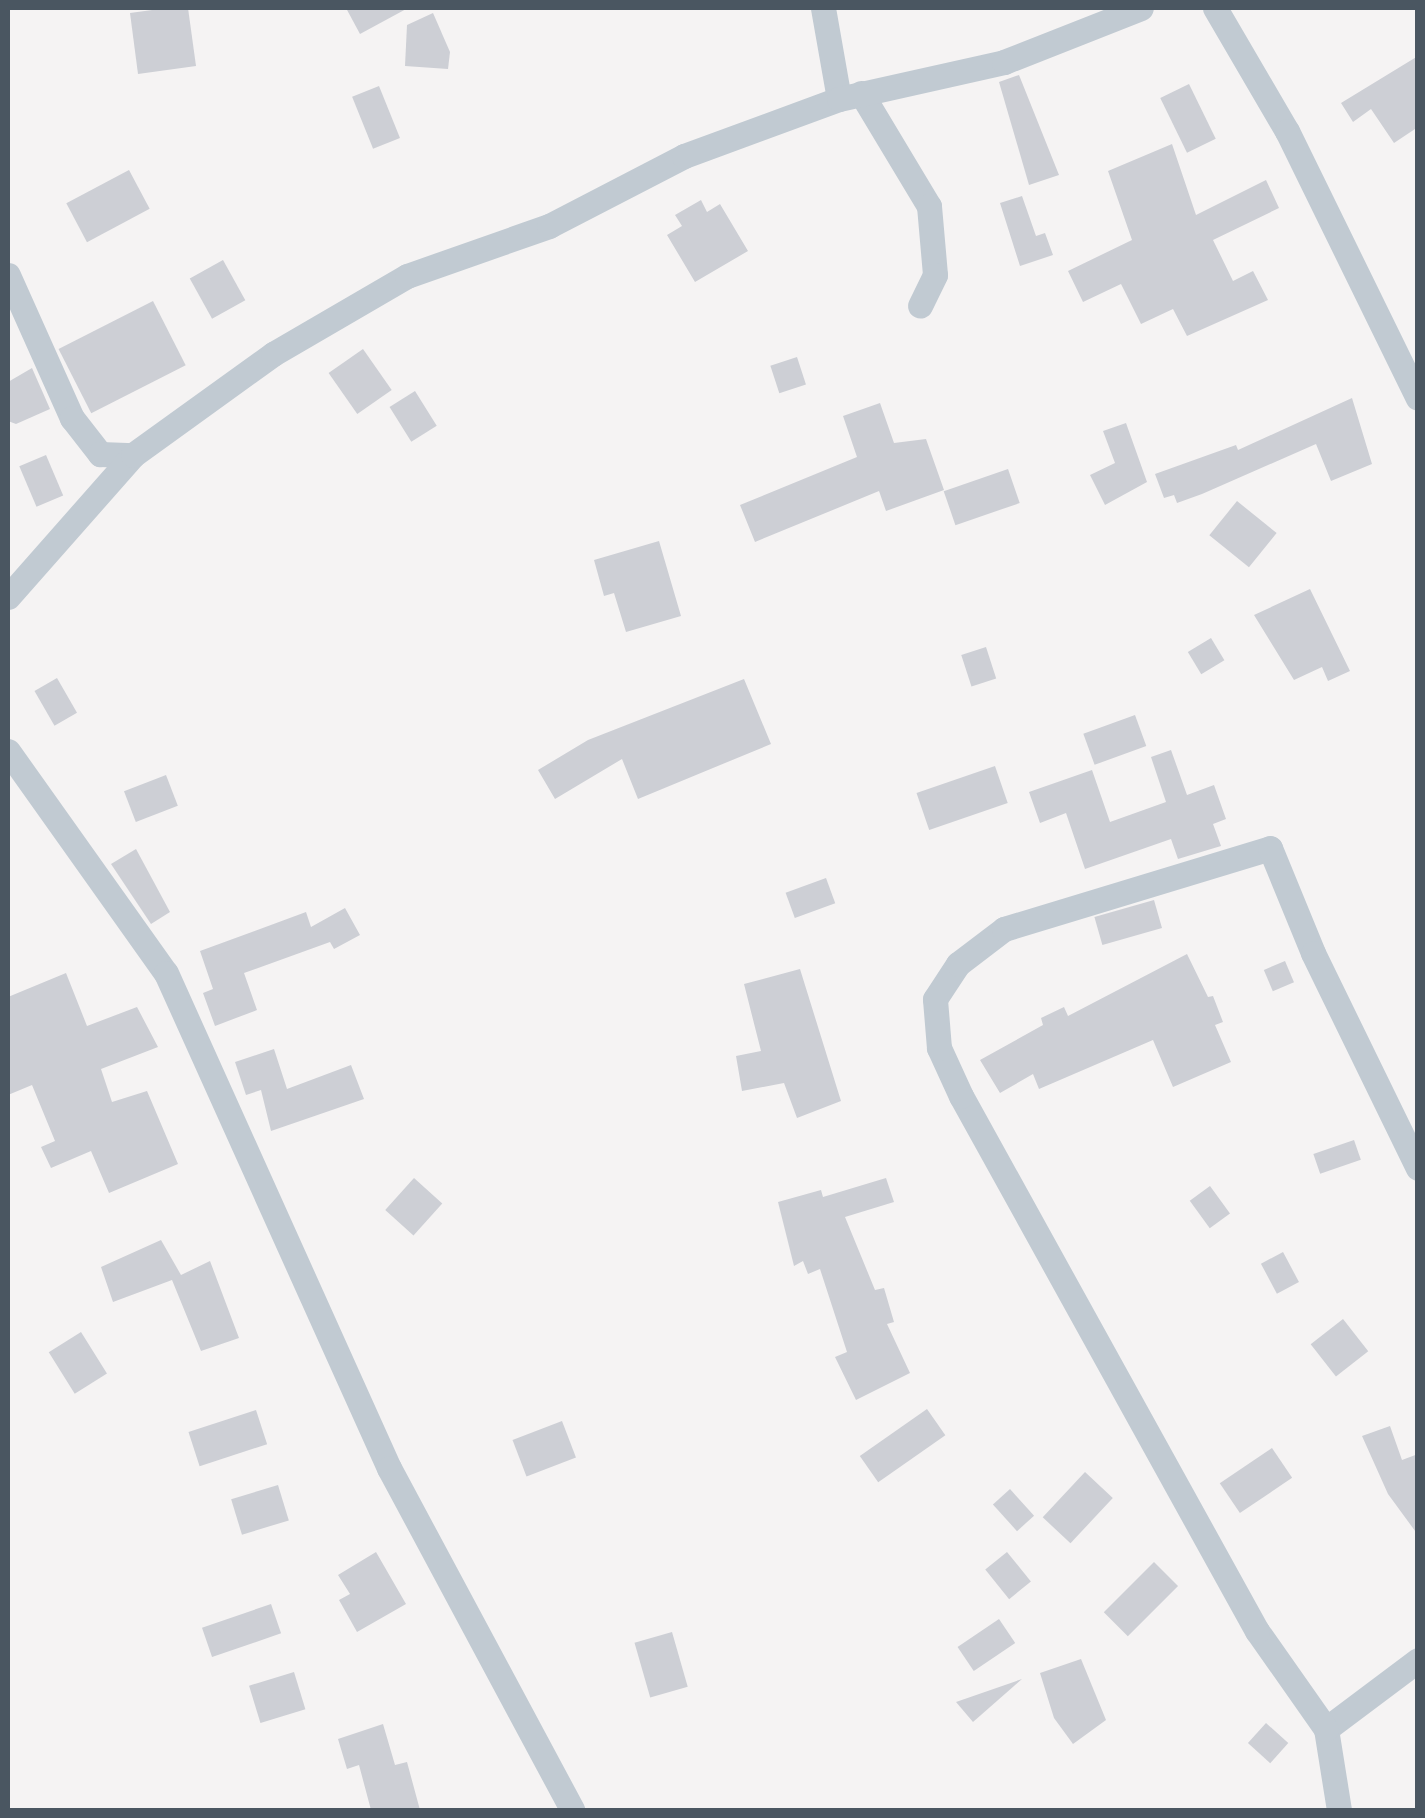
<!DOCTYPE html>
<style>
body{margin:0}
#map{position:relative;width:1425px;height:1818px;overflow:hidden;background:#f5f3f3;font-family:"Roboto Condensed",sans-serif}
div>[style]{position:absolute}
.building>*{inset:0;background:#cdcfd5;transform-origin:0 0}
.street>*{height:25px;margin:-12.5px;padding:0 12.5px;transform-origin:12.5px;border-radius:12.5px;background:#c1cad2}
span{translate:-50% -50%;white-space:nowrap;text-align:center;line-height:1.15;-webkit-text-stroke:10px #fff;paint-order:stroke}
.frame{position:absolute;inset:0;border:10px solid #4a5661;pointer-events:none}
</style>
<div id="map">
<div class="building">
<i style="clip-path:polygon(167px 8px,188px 8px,196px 66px,138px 74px,130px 13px)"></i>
<i style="clip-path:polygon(346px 8px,408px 8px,360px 34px)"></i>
<i style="clip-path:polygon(433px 13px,450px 52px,448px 69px,405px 66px,407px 25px)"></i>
<i style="clip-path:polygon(1418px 56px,1418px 127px,1394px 143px,1371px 109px,1353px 122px,1341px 103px)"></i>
<i style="clip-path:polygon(1019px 75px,1059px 175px,1029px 185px,999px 82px)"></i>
<i style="left:1189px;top:84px;width:61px;height:32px;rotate:64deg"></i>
<i style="left:379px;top:86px;width:56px;height:29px;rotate:68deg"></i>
<i style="clip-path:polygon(1172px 144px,1196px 215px,1266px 180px,1279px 208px,1213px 240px,1233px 281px,1253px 271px,1268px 300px,1187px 336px,1173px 309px,1141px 324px,1121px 284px,1083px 302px,1068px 271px,1132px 240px,1108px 171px)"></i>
<i style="left:129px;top:170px;width:44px;height:71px;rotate:62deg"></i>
<i style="clip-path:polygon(1022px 196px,1036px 236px,1045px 233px,1053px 255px,1020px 266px,1000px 203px)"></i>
<i style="clip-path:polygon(701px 200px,707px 212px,720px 204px,748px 251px,695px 282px,667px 235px,682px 226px,675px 215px)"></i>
<i style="left:223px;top:260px;width:46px;height:38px;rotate:61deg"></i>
<i style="left:153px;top:301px;width:72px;height:106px;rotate:63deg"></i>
<i style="left:363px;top:349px;width:50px;height:42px;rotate:55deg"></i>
<i style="left:797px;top:357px;width:29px;height:28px;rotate:72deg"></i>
<i style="clip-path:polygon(32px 368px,50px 409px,16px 424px,8px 421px,8px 382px)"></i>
<i style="left:415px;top:391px;width:41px;height:30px;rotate:58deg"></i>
<i style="clip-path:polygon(1352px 398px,1372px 464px,1331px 481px,1316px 444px,1202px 494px,1177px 503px,1174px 495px,1164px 498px,1155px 474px,1236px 445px,1238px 450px)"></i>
<i style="clip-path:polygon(880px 403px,894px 443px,926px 439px,944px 490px,886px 511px,879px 491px,755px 542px,740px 505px,857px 457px,843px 416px)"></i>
<i style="clip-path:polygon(1126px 423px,1147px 482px,1105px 505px,1090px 475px,1115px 463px,1103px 431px)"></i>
<i style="left:46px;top:455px;width:44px;height:29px;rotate:67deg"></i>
<i style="left:1008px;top:469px;width:36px;height:68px;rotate:71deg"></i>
<i style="left:1237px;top:501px;width:51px;height:44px;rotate:39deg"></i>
<i style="clip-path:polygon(659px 541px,681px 616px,626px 632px,614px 593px,604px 596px,594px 560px)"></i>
<i style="clip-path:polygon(1310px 589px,1350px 671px,1328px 681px,1322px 667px,1294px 680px,1254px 615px)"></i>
<i style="left:1211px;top:638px;width:26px;height:27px;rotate:59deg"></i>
<i style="left:986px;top:647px;width:33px;height:26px;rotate:72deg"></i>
<i style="left:57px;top:678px;width:40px;height:26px;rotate:60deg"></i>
<i style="clip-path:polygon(744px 679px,771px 744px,638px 799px,622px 759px,555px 799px,538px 770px,588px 740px)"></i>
<i style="left:1135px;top:715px;width:33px;height:55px;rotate:70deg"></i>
<i style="clip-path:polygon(1171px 750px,1187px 795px,1214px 785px,1226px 819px,1213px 824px,1221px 846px,1178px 859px,1171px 839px,1085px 869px,1066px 813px,1040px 823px,1029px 792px,1092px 770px,1110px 822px,1166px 802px,1151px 757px)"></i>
<i style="left:995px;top:766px;width:39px;height:83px;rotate:71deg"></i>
<i style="left:166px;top:775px;width:33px;height:45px;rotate:69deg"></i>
<i style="clip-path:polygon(136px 849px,170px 912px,151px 924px,111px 864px)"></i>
<i style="left:826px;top:878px;width:27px;height:43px;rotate:70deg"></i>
<i style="left:1154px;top:900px;width:29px;height:62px;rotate:74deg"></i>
<i style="clip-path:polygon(345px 908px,360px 935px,334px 949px,330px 942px,244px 973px,257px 1010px,215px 1026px,203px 993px,213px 989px,200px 951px,306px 912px,311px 927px)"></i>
<i style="clip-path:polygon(1187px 954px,1208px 997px,1213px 996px,1223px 1022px,1215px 1025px,1231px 1062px,1173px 1087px,1153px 1040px,1039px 1089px,1033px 1074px,1000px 1093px,980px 1060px,1043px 1025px,1041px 1018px,1064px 1007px,1068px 1016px)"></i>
<i style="left:1285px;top:961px;width:23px;height:23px;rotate:67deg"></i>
<i style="clip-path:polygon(800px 969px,841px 1101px,797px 1118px,784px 1083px,742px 1091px,736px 1056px,761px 1051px,744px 984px)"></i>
<i style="clip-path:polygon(66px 973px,87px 1026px,137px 1007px,158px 1047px,101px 1069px,112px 1102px,147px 1091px,178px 1164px,109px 1193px,91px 1151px,51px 1168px,41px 1147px,55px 1141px,32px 1085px,8px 1095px,8px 997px)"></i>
<i style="clip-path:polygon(274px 1049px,287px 1089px,351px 1065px,364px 1099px,271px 1131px,261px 1090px,246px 1095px,235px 1062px)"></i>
<i style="left:1354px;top:1140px;width:21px;height:43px;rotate:71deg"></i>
<i style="left:414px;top:1178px;width:38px;height:43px;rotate:42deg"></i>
<i style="clip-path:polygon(886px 1178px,894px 1202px,845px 1217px,875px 1290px,884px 1288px,894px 1322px,887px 1324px,910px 1373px,856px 1400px,835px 1357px,847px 1352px,820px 1269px,808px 1274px,803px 1261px,794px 1266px,778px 1202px,821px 1190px,823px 1197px)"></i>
<i style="left:1210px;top:1186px;width:34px;height:25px;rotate:54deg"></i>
<i style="clip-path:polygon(161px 1240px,181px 1275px,210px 1261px,239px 1338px,201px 1351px,172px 1280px,113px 1302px,101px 1267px)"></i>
<i style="left:1283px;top:1252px;width:34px;height:25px;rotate:62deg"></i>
<i style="left:1343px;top:1319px;width:41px;height:41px;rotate:52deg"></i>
<i style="left:81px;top:1332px;width:49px;height:38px;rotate:58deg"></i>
<i style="left:927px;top:1409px;width:32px;height:82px;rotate:55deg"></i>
<i style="left:256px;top:1410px;width:36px;height:71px;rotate:72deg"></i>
<i style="left:562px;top:1421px;width:39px;height:53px;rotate:69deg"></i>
<i style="clip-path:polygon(1390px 1426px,1402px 1460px,1418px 1454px,1418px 1535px,1388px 1494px,1362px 1436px)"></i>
<i style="left:1272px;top:1448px;width:36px;height:63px;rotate:56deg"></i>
<i style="left:1085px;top:1472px;width:38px;height:62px;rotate:43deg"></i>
<i style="left:278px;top:1485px;width:37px;height:49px;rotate:73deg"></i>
<i style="left:1010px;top:1489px;width:36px;height:23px;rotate:48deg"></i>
<i style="clip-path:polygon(376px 1552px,406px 1604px,357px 1632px,339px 1600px,350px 1594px,338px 1575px)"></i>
<i style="left:1007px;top:1552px;width:38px;height:28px;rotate:51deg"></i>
<i style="left:1154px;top:1562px;width:34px;height:71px;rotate:45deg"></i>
<i style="left:271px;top:1604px;width:31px;height:73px;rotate:71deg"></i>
<i style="left:999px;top:1619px;width:29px;height:50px;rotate:56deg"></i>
<i style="left:672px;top:1632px;width:57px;height:39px;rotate:74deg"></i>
<i style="clip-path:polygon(1081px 1659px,1106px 1720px,1073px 1744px,1054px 1718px,1040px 1673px)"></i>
<i style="left:294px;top:1672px;width:39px;height:47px;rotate:73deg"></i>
<i style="clip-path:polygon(1022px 1679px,973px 1722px,956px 1702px)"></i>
<i style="left:1266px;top:1723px;width:30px;height:27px;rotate:42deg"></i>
<i style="clip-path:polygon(383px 1724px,395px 1765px,407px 1762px,420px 1810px,371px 1810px,359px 1765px,347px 1769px,338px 1739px)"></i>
</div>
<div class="street">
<i style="left:823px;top:8px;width:92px;rotate:80deg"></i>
<i style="left:1215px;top:8px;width:143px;rotate:59.7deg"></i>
<i style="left:1287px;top:131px;width:297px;rotate:63.9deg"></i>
<i style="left:861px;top:93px;width:132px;rotate:59deg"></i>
<i style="left:929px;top:206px;width:69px;rotate:85deg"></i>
<i style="left:935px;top:275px;width:34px;rotate:116deg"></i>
<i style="left:8px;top:275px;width:157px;rotate:65.9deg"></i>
<i style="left:72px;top:418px;width:46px;rotate:52.1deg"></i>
<i style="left:100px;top:454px;width:33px;rotate:2deg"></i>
<i style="left:8px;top:597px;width:189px;rotate:-48.6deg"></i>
<i style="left:133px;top:455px;width:173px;rotate:-35.8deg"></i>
<i style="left:273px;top:354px;width:155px;rotate:-30.2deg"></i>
<i style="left:407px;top:276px;width:151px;rotate:-19.4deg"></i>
<i style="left:549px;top:226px;width:152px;rotate:-27.4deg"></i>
<i style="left:684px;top:156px;width:165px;rotate:-20.2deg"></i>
<i style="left:839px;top:99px;width:169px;rotate:-12.6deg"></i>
<i style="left:1004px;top:62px;width:147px;rotate:-21.5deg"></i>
<i style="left:8px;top:751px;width:272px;rotate:54.6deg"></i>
<i style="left:166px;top:973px;width:543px;rotate:65.75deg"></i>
<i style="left:389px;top:1468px;width:388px;rotate:61.8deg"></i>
<i style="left:1326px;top:1729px;width:115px;rotate:-36.9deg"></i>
<i style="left:1339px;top:1810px;width:82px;rotate:-99.1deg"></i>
<i style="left:1326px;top:1729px;width:120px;rotate:-125.1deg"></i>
<i style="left:1257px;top:1631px;width:611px;rotate:-118.95deg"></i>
<i style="left:961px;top:1096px;width:53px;rotate:-114.6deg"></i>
<i style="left:939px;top:1048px;width:49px;rotate:-94.7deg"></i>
<i style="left:935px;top:999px;width:42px;rotate:-56.7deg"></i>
<i style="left:958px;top:964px;width:58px;rotate:-37.3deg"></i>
<i style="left:1004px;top:929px;width:278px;rotate:-16.9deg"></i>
<i style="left:1270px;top:848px;width:113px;rotate:67.7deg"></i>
<i style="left:1313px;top:953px;width:239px;rotate:64deg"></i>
</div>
<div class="frame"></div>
</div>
